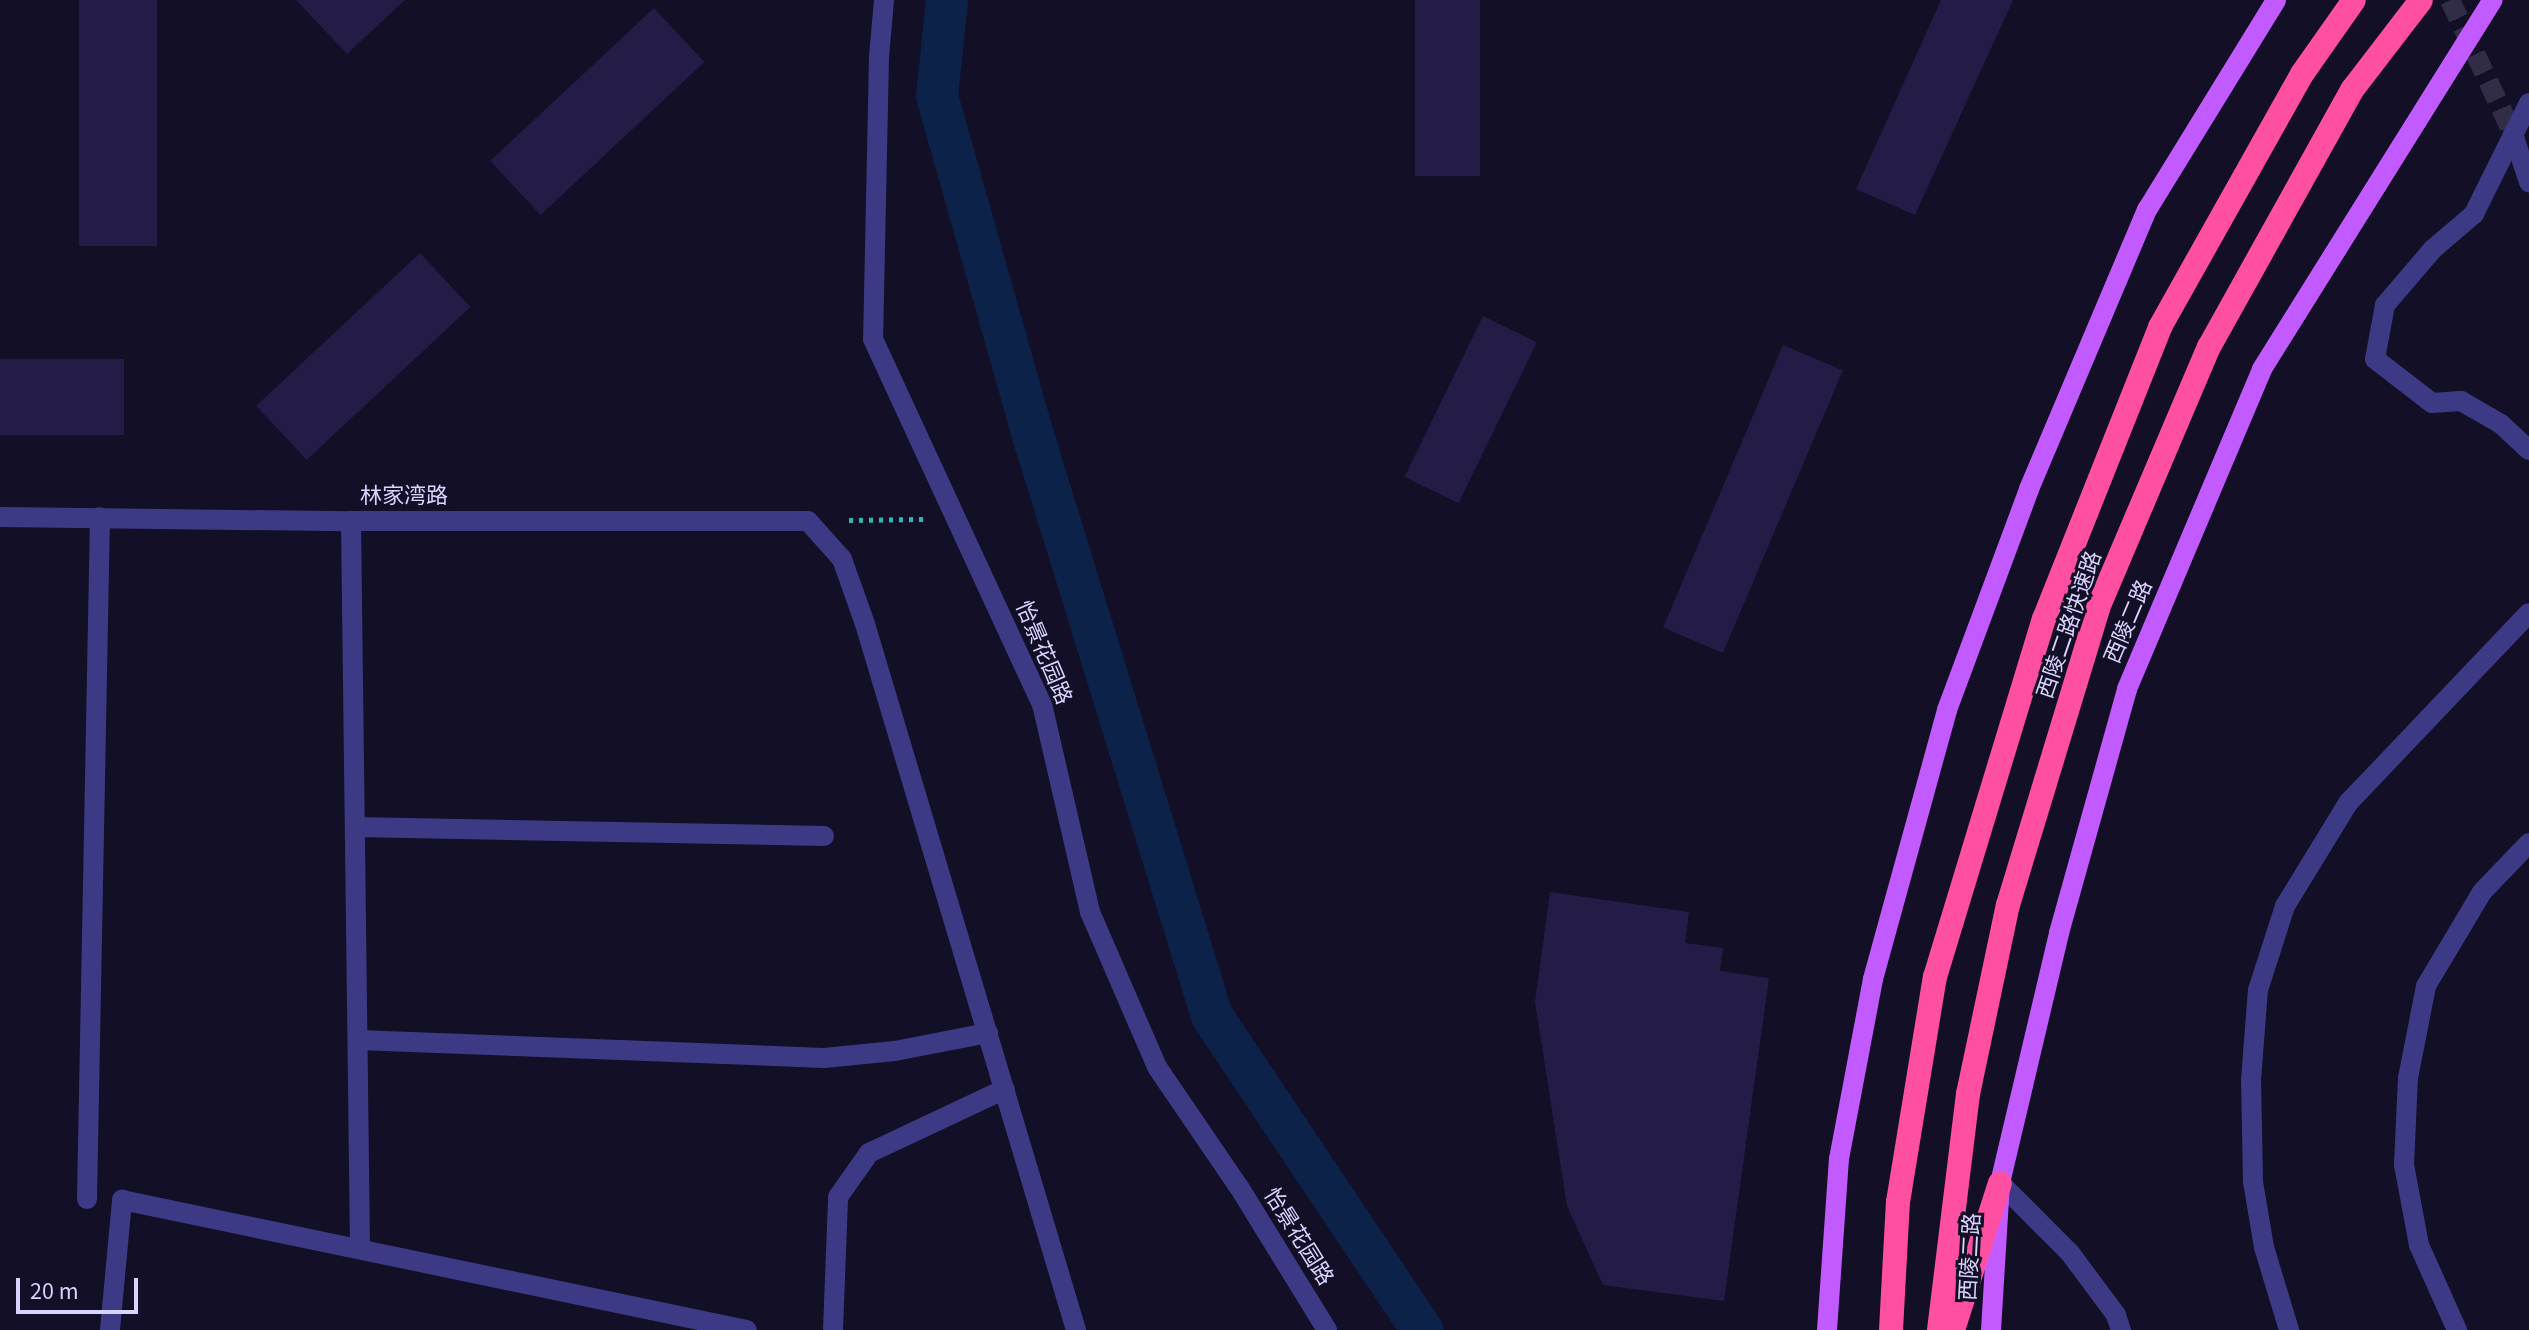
<!DOCTYPE html>
<meta charset="utf-8">
<style>
body{margin:0}
#map{position:relative;width:2529px;height:1330px;overflow:hidden;background:#130f26;font-family:"Source Sans 3","Noto Sans SC",sans-serif}
div>[style]{position:absolute}
.canal>*{height:42px;margin:-21px;padding:0 21px;transform-origin:21px;border-radius:21px;background:#0c2248}
.building>*{inset:0;background:#241b47;transform-origin:0 0}
.minor-tunnel>*{height:20px;margin-top:-10px;transform-origin:0;background:repeating-linear-gradient(90deg,#312d47 0 20px,transparent 0 30px)}
.path>*{height:5px;margin-top:-2.5px;transform-origin:0;background:repeating-linear-gradient(90deg,#2fb8b0 0 4px,transparent 0 10px)}
.minor>*{height:20px;margin:-10px;padding:0 10px;transform-origin:10px;border-radius:10px;background:#3d3a85}
.major>*{height:20px;margin:-10px;padding:0 10px;transform-origin:10px;border-radius:10px;background:#c25bff}
.highway>*{height:24px;margin:-12px;padding:0 12px;transform-origin:12px;border-radius:12px;background:#ff4fa3}
span{translate:-50% -50%;white-space:nowrap;text-align:center;line-height:1.15;-webkit-text-stroke:6px #130f26;paint-order:stroke}
.street-label{font-size:22px;color:#d9d4ff}
.scale{position:absolute;left:16px;top:1278px;width:122px;height:36px;box-sizing:border-box;border:4px solid #d9d4ff;border-top:0;padding-left:10px;font-size:24px;line-height:28px;white-space:nowrap;color:#d9d4ff;-webkit-text-stroke:6px #130f26;paint-order:stroke}
</style>
<div id="map">
<div class="canal">
<i style="left:947px;top:0;width:97px;rotate:95.9deg"></i>
<i style="left:937px;top:96px;width:363px;rotate:74.2deg"></i>
<i style="left:1036px;top:445px;width:598px;rotate:72.87deg"></i>
<i style="left:1212px;top:1016px;width:378px;rotate:56.2deg"></i>
</div>
<div class="building">
<i style="left:79px;top:0;width:78px;height:246px"></i>
<i style="clip-path:polygon(296px 0,405px 0,347px 54px)"></i>
<i style="left:1415px;top:0;width:65px;height:176px"></i>
<i style="clip-path:polygon(1941px 0,2013px 0,1915px 215px,1856px 189px)"></i>
<i style="left:654px;top:8px;width:74px;height:224px;rotate:47deg"></i>
<i style="left:420px;top:253px;width:74px;height:224px;rotate:47deg"></i>
<i style="left:1483px;top:316px;width:60px;height:179px;rotate:26deg"></i>
<i style="left:1783px;top:345px;width:65px;height:307px;rotate:23deg"></i>
<i style="left:0;top:359px;width:124px;height:76px"></i>
<i style="clip-path:polygon(1550px 892px,1689px 912px,1685px 943px,1723px 948px,1720px 971px,1769px 978px,1724px 1301px,1603px 1285px,1567px 1206px,1535px 1002px)"></i>
</div>
<div class="minor-tunnel">
<i style="left:2450px;top:0;width:148px;rotate:64.8deg"></i>
</div>
<div class="path">
<i style="left:849px;top:520px;width:74px;rotate:-0.8deg"></i>
</div>
<div class="minor">
<i style="left:884px;top:0;width:57px;rotate:95deg"></i>
<i style="left:879px;top:57px;width:282px;rotate:91.2deg"></i>
<i style="left:873px;top:339px;width:402px;rotate:65.2deg"></i>
<i style="left:1042px;top:704px;width:213px;rotate:77deg"></i>
<i style="left:1090px;top:912px;width:169px;rotate:66.6deg"></i>
<i style="left:1157px;top:1067px;width:145px;rotate:55.7deg"></i>
<i style="left:1239px;top:1187px;width:168px;rotate:58.4deg"></i>
<i style="left:2529px;top:103px;width:124px;rotate:116.4deg"></i>
<i style="left:2474px;top:214px;width:54px;rotate:139.5deg"></i>
<i style="left:2433px;top:249px;width:74px;rotate:130.6deg"></i>
<i style="left:2385px;top:305px;width:55px;rotate:100.5deg"></i>
<i style="left:2375px;top:359px;width:72px;rotate:37.7deg"></i>
<i style="left:2432px;top:403px;width:29px;rotate:-4deg"></i>
<i style="left:2461px;top:401px;width:46px;rotate:29.9deg"></i>
<i style="left:2501px;top:424px;width:38px;rotate:43deg"></i>
<i style="left:2513px;top:134px;width:51px;rotate:71.6deg"></i>
<i style="left:0;top:517px;width:351px;rotate:0.7deg"></i>
<i style="left:351px;top:521px;width:457px"></i>
<i style="left:808px;top:521px;width:51px;rotate:48.2deg"></i>
<i style="left:842px;top:559px;width:69px;rotate:70.5deg"></i>
<i style="left:865px;top:624px;width:737px;rotate:73.36deg"></i>
<i style="left:351px;top:521px;width:728px;rotate:89.29deg"></i>
<i style="left:355px;top:827px;width:469px;rotate:1.1deg"></i>
<i style="left:358px;top:1040px;width:466px;rotate:2.2deg"></i>
<i style="left:824px;top:1058px;width:71px;rotate:-5.6deg"></i>
<i style="left:895px;top:1051px;width:95px;rotate:-11deg"></i>
<i style="left:2000px;top:1183px;width:99px;rotate:45deg"></i>
<i style="left:2070px;top:1253px;width:77px;rotate:53.4deg"></i>
<i style="left:2116px;top:1315px;width:16px;rotate:72deg"></i>
<i style="left:87px;top:1199px;width:682px;rotate:-88.91deg"></i>
<i style="left:110px;top:1330px;width:131px;rotate:-84.7deg"></i>
<i style="left:122px;top:1200px;width:638px;rotate:11.75deg"></i>
<i style="left:833px;top:1330px;width:133px;rotate:-87.8deg"></i>
<i style="left:838px;top:1197px;width:54px;rotate:-54.8deg"></i>
<i style="left:869px;top:1153px;width:150px;rotate:-25.2deg"></i>
<i style="left:2289px;top:1330px;width:87px;rotate:-106.8deg"></i>
<i style="left:2264px;top:1247px;width:66px;rotate:-99.6deg"></i>
<i style="left:2253px;top:1182px;width:102px;rotate:-91.1deg"></i>
<i style="left:2251px;top:1080px;width:90px;rotate:-85.6deg"></i>
<i style="left:2258px;top:990px;width:88px;rotate:-72.2deg"></i>
<i style="left:2285px;top:906px;width:121px;rotate:-58.5deg"></i>
<i style="left:2348px;top:803px;width:262px;rotate:-46.4deg"></i>
<i style="left:2457px;top:1330px;width:93px;rotate:-114.1deg"></i>
<i style="left:2419px;top:1245px;width:81px;rotate:-100.6deg"></i>
<i style="left:2404px;top:1165px;width:87px;rotate:-87.4deg"></i>
<i style="left:2408px;top:1078px;width:94px;rotate:-78.9deg"></i>
<i style="left:2426px;top:986px;width:109px;rotate:-59.2deg"></i>
<i style="left:2482px;top:892px;width:68px;rotate:-46.2deg"></i>
</div>
<div class="major">
<i style="left:1827px;top:1330px;width:171px;rotate:-86deg"></i>
<i style="left:1839px;top:1159px;width:183px;rotate:-79.3deg"></i>
<i style="left:1873px;top:979px;width:279px;rotate:-74.6deg"></i>
<i style="left:1947px;top:710px;width:236px;rotate:-69.6deg"></i>
<i style="left:2029px;top:489px;width:303px;rotate:-67.1deg"></i>
<i style="left:2147px;top:210px;width:246px;rotate:-58.4deg"></i>
<i style="left:1991px;top:1330px;width:147px;rotate:-86.5deg"></i>
<i style="left:2000px;top:1183px;width:257px;rotate:-76.7deg"></i>
<i style="left:2059px;top:933px;width:253px;rotate:-74.4deg"></i>
<i style="left:2127px;top:689px;width:347px;rotate:-67.1deg"></i>
<i style="left:2262px;top:369px;width:435px;rotate:-58deg"></i>
</div>
<div class="highway">
<i style="left:1891px;top:1330px;width:128px;rotate:-86.9deg"></i>
<i style="left:1898px;top:1202px;width:228px;rotate:-80.7deg"></i>
<i style="left:1935px;top:977px;width:374px;rotate:-73.1deg"></i>
<i style="left:2044px;top:619px;width:314px;rotate:-68.3deg"></i>
<i style="left:2160px;top:327px;width:290px;rotate:-60.7deg"></i>
<i style="left:2302px;top:74px;width:90px;rotate:-54.9deg"></i>
<i style="left:1939px;top:1330px;width:238px;rotate:-83deg"></i>
<i style="left:1968px;top:1094px;width:193px;rotate:-78.1deg"></i>
<i style="left:2008px;top:905px;width:310px;rotate:-73.1deg"></i>
<i style="left:2098px;top:608px;width:284px;rotate:-67deg"></i>
<i style="left:2209px;top:347px;width:294px;rotate:-60.9deg"></i>
<i style="left:2352px;top:90px;width:113px;rotate:-52.5deg"></i>
<i style="left:1953px;top:1330px;width:154px;rotate:-72.3deg"></i>
</div>
<div class="street-label">
<span style="left:404px;top:497px">林家湾路</span>
<span style="left:2129px;top:622px;rotate:-67deg">西陵二路</span>
<span style="left:2070px;top:625px;rotate:-71deg">西陵二路快速路</span>
<span style="left:1043px;top:653px;rotate:67deg">怡景花园路</span>
<span style="left:1298px;top:1237px;rotate:58deg">怡景花园路</span>
<span style="left:1971px;top:1257px;rotate:-87deg">西陵二路</span>
</div>
<div class="scale">20 m</div>
</div>
